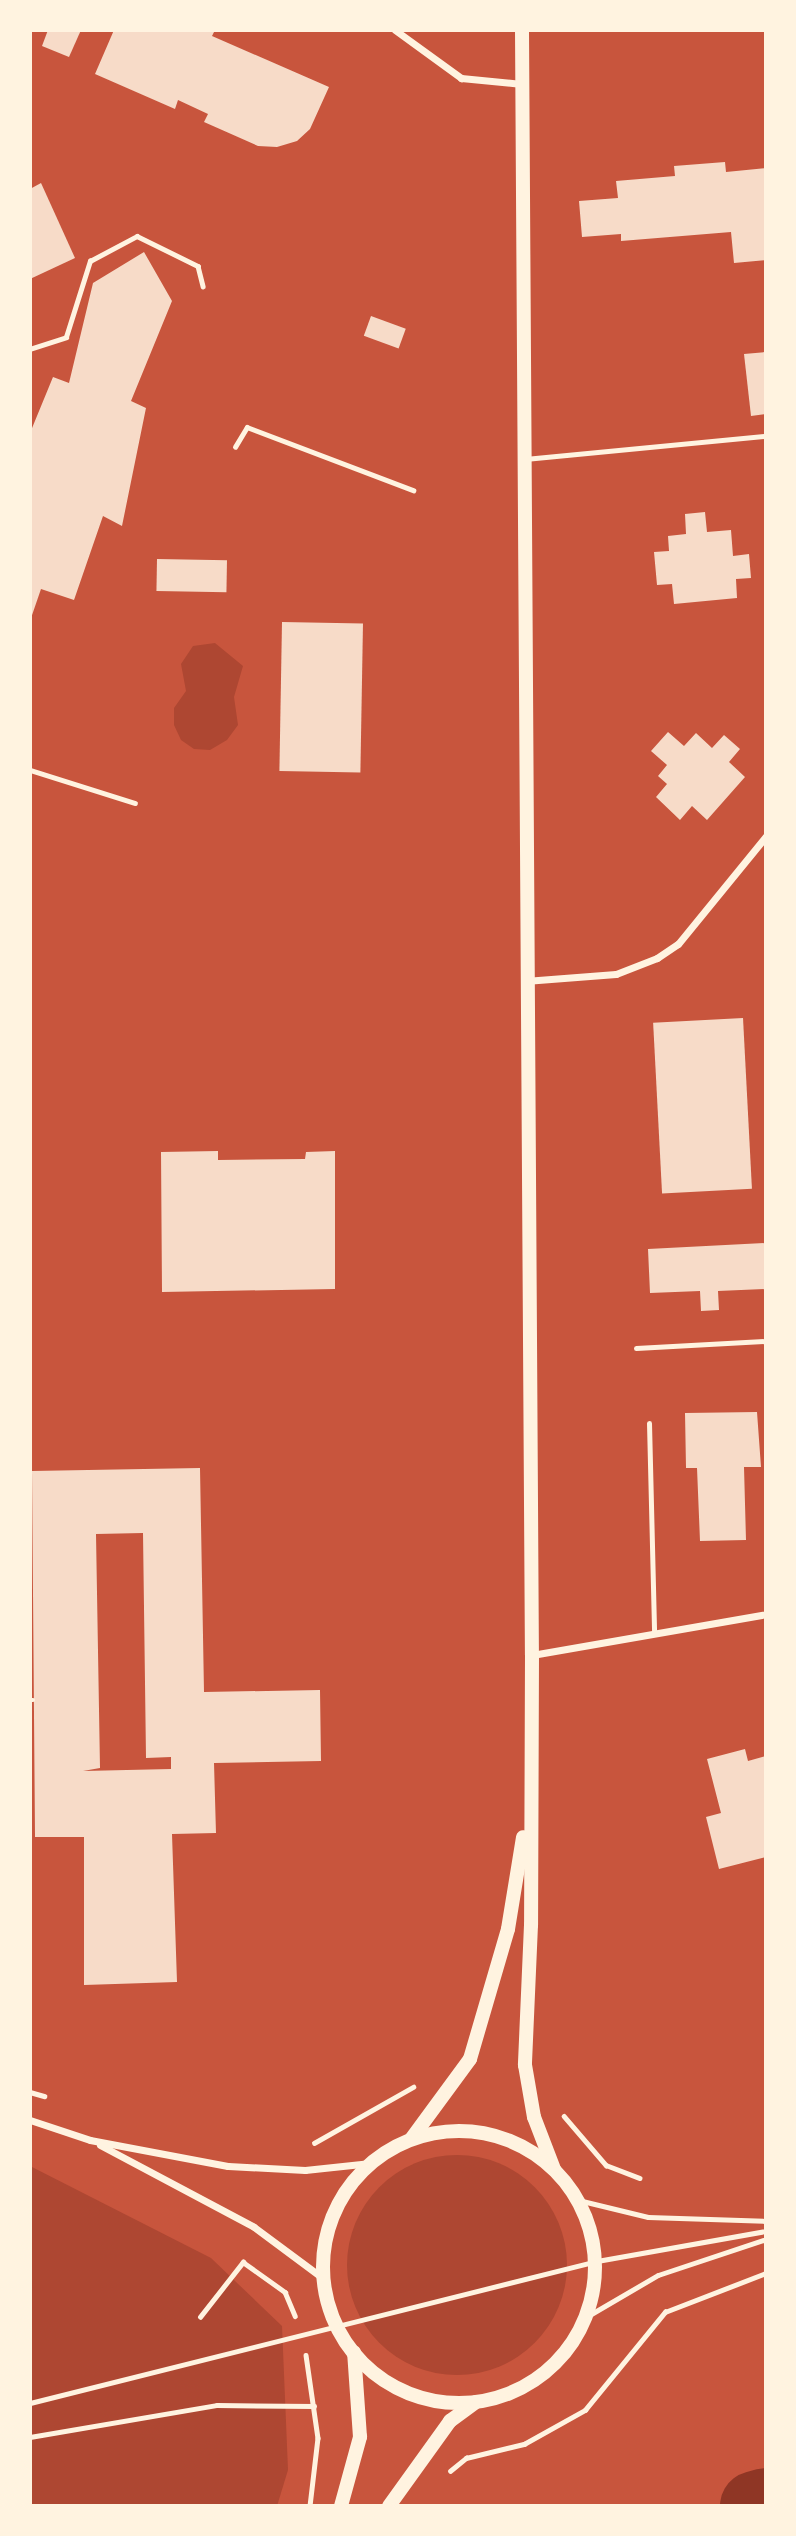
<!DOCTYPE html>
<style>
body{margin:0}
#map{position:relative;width:796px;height:2536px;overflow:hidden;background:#c8553d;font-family:"Exo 2",sans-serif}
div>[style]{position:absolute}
.green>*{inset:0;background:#ae4732}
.round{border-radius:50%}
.river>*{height:70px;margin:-35px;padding:0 35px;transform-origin:35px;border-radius:35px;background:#8f3625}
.building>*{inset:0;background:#f7dbc8;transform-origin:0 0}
.path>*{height:4.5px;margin:-2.25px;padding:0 2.25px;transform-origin:2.25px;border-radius:2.25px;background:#fff3e0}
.service>*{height:5px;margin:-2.5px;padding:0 2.5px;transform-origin:2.5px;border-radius:2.5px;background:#fff3e0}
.minor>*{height:7px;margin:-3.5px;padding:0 3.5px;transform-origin:3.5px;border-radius:3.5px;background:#fff3e0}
.secondary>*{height:14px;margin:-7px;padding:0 7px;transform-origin:7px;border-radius:7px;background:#fff3e0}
.secondary>.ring{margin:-7px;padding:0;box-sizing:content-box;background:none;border:14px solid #fff3e0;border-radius:50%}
span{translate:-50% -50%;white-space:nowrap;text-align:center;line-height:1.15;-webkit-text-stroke:6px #fff3e0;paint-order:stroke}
.frame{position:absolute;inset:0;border:32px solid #fff3e0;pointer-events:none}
</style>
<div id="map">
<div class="green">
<i style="clip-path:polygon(215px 643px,243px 666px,234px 697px,238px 725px,227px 740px,210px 750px,194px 749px,181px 740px,174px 725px,174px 708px,186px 691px,181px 664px,193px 646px)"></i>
<i class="round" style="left:347px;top:2155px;width:220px;height:220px"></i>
<i style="clip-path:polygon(30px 2166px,211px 2258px,282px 2326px,288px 2470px,277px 2506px,30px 2506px)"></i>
</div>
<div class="river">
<i style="left:755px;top:2506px;width:11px;rotate:-15deg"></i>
</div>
<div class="building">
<i style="clip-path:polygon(48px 30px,81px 30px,69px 57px,42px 46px)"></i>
<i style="clip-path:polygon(114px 30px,215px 30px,212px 36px,329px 87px,310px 129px,297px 141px,277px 147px,258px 146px,204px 122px,208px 114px,178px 100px,175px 109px,95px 74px)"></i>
<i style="clip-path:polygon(725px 162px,726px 172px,766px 168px,766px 260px,734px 263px,731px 232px,621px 241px,621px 234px,582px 237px,579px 201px,618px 198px,616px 181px,675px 176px,674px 166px)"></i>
<i style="clip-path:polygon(41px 183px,75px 258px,30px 279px,30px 189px)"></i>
<i style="clip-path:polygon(144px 252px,172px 301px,131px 401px,146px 408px,122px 526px,103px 516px,74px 600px,41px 589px,30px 621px,30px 433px,53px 377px,69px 383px,93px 283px)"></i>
<i style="left:371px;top:316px;width:37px;height:21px;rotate:20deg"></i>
<i style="clip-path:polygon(766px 352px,766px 414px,751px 416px,744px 354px)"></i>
<i style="clip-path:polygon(705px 512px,707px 532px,731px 530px,733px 556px,749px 554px,751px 578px,736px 579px,737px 598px,674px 604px,672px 584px,657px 585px,654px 552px,669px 551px,668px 536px,686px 534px,685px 514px)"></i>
<i style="left:157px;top:559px;width:70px;height:32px;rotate:1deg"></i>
<i style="left:282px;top:622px;width:81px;height:149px;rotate:1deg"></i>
<i style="clip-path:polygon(668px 732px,684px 746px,696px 733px,712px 748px,724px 735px,740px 749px,729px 762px,745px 777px,707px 820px,692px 806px,680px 820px,656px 797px,667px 784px,658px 776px,667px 765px,651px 751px)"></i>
<i style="left:743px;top:1018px;width:171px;height:90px;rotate:87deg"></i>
<i style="clip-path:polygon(218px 1151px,218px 1160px,305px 1159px,306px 1152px,335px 1151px,335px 1289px,162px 1292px,161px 1152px)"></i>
<i style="clip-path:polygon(766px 1243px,766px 1289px,718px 1291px,719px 1310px,701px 1311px,700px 1291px,650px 1293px,648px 1249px)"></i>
<i style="clip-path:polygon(757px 1412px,761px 1467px,744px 1467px,746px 1540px,700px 1541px,697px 1468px,686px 1468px,685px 1413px)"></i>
<i style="clip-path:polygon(evenodd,200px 1468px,204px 1692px,320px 1690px,321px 1761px,214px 1763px,216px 1833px,172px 1834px,177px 1982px,84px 1985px,84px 1837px,35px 1837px,32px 1471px,200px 1468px,143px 1533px,146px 1758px,171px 1757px,171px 1769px,83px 1771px,100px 1768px,96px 1534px,143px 1533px)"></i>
<i style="clip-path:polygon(745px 1749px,748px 1761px,766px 1756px,766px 1857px,719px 1869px,706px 1817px,721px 1813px,707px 1759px)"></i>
</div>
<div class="path">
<i style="left:30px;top:349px;width:38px;rotate:-18deg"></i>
<i style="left:66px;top:337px;width:80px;rotate:-72.5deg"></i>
<i style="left:90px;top:261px;width:53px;rotate:-28deg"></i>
<i style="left:137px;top:236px;width:68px;rotate:26.2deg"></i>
<i style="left:198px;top:266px;width:21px;rotate:76deg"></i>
<i style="left:235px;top:447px;width:23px;rotate:-59deg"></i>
<i style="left:247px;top:427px;width:178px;rotate:20.8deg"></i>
<i style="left:30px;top:770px;width:110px;rotate:17.4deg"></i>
<i style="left:30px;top:1700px;width:3px"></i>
<i style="left:30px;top:2092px;width:15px;rotate:16deg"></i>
<i style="left:564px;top:2116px;width:65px;rotate:49.4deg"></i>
<i style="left:606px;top:2165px;width:36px;rotate:21deg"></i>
<i style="left:314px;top:2143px;width:114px;rotate:-29.5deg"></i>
<i style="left:200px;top:2317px;width:70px;rotate:-52deg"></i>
<i style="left:243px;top:2262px;width:52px;rotate:35.5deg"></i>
<i style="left:285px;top:2292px;width:26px;rotate:67deg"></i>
<i style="left:306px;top:2355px;width:84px;rotate:81.8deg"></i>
<i style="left:318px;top:2438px;width:68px;rotate:96.7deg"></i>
<i style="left:30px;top:2437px;width:190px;rotate:-9.7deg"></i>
<i style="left:217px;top:2405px;width:97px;rotate:0.6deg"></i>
<i style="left:450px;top:2471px;width:21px;rotate:-39deg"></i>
<i style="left:466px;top:2458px;width:60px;rotate:-13.6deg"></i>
<i style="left:524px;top:2444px;width:70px;rotate:-29.1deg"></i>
<i style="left:585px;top:2410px;width:127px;rotate:-50.8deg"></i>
<i style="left:665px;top:2312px;width:108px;rotate:-21.1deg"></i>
</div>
<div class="service">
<i style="left:525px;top:459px;width:242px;rotate:-5.5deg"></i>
<i style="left:636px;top:1348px;width:130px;rotate:-3.1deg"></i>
<i style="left:649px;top:1423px;width:211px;rotate:88.6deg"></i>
<i style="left:578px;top:2200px;width:72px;rotate:13.7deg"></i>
<i style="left:648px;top:2217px;width:118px;rotate:1.9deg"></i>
<i style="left:586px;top:2317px;width:83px;rotate:-30.3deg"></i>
<i style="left:658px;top:2275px;width:114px;rotate:-18.4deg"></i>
<i style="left:30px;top:2403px;width:585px;rotate:-14.06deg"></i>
<i style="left:597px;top:2261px;width:172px;rotate:-10.1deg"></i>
</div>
<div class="minor">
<i style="left:395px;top:30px;width:82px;rotate:36deg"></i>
<i style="left:461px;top:78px;width:61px;rotate:5.6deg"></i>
<i style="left:525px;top:981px;width:91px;rotate:-4.4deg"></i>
<i style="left:616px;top:974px;width:44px;rotate:-21.3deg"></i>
<i style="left:657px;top:958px;width:25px;rotate:-34deg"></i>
<i style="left:678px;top:944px;width:139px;rotate:-50.8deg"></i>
<i style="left:532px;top:1655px;width:238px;rotate:-9.9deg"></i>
<i style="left:30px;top:2120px;width:63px;rotate:18.4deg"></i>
<i style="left:90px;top:2140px;width:140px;rotate:10.7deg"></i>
<i style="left:228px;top:2166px;width:77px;rotate:3deg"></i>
<i style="left:305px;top:2170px;width:66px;rotate:-6.1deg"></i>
<i style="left:100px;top:2145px;width:174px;rotate:28deg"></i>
<i style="left:254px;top:2227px;width:87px;rotate:36.6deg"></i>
</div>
<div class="secondary">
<i style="left:522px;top:30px;width:1625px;rotate:89.65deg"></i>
<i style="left:532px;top:1655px;width:270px;rotate:90.2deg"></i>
<i style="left:531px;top:1925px;width:140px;rotate:92.5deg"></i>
<i style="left:525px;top:2065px;width:53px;rotate:80.2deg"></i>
<i style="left:534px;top:2117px;width:56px;rotate:69deg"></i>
<i class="ring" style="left:323px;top:2131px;width:258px;height:258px"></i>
<i style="left:412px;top:2138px;width:98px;rotate:-53.7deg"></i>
<i style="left:470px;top:2059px;width:135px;rotate:-73.7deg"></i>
<i style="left:508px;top:1929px;width:93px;rotate:-80.7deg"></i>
<i style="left:341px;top:2506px;width:72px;rotate:-74.6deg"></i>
<i style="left:360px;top:2437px;width:85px;rotate:-94deg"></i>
<i style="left:389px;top:2506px;width:105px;rotate:-54.3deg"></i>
<i style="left:450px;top:2421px;width:32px;rotate:-36deg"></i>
</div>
<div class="frame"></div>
</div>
